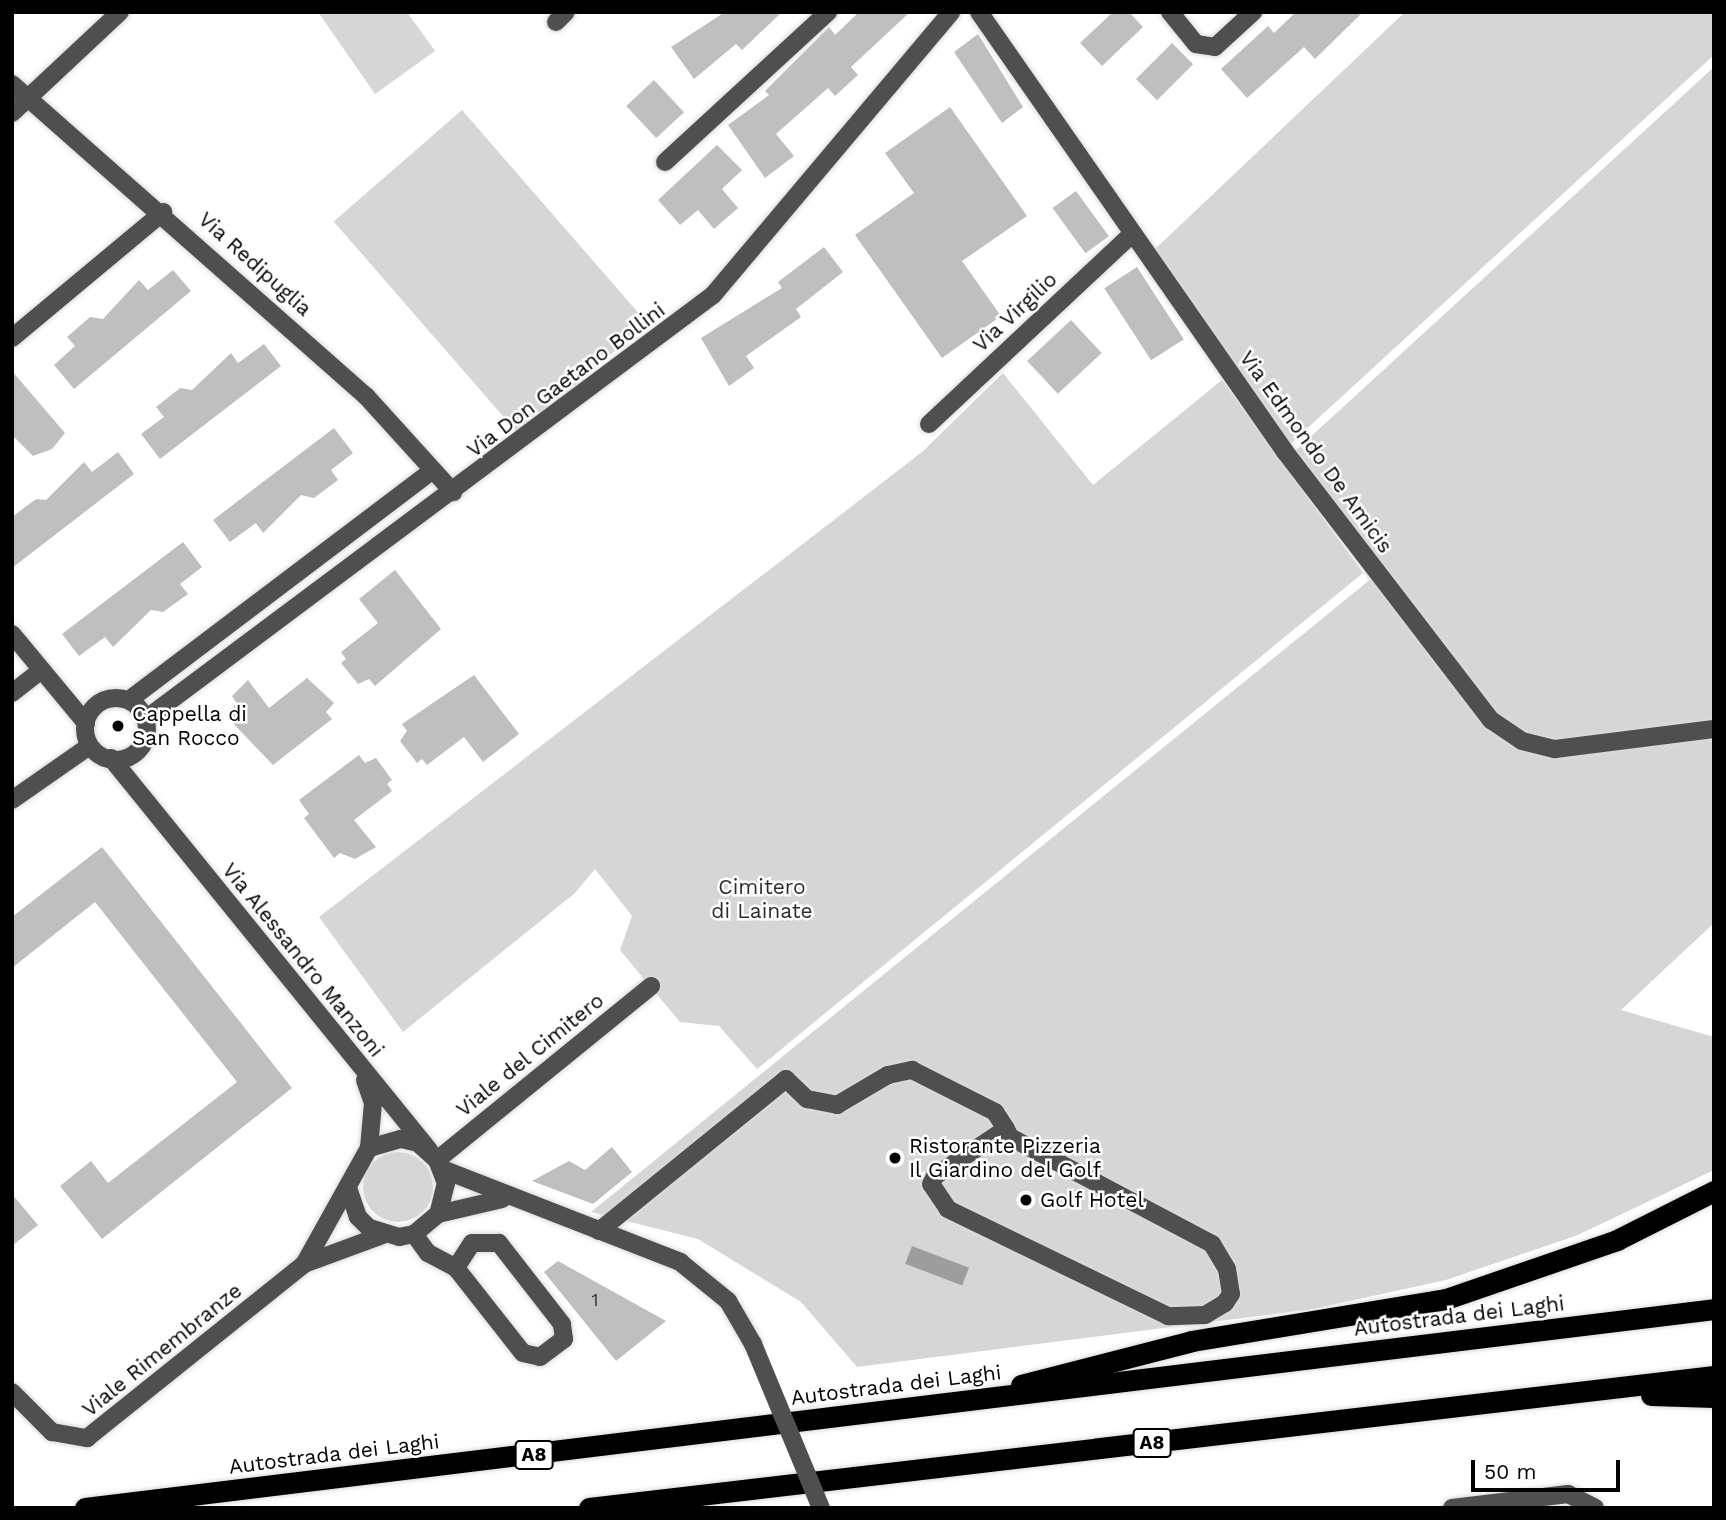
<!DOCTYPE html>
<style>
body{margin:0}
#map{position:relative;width:1726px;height:1520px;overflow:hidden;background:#fff;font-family:"Work Sans",sans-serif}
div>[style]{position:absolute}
.green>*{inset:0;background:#d6d6d6;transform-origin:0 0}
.round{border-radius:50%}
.water>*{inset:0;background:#9d9d9d;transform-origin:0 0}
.building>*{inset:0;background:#bfbfbf;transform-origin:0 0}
.roads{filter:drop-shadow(0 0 2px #dbdbdb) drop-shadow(0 0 2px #dbdbdb)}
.minor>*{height:18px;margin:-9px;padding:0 9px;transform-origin:9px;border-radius:9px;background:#4f4f4f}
.minor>.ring{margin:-9px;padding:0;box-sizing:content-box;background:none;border:18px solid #4f4f4f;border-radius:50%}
.highway>*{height:21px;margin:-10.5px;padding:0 10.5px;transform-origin:10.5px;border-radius:10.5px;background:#000}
.minor-bridge>*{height:18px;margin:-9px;padding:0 9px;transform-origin:9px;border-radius:9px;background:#4f4f4f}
.dots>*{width:19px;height:19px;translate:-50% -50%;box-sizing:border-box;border:4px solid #fff;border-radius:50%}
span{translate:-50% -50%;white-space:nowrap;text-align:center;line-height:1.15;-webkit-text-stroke:5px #fff;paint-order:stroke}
.number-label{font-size:18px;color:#303030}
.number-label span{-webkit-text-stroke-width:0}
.shield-label span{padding:2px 5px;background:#fff;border:2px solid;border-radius:5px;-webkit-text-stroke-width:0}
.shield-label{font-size:19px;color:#000;font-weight:700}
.street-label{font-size:21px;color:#000}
.poi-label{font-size:21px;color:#000}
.left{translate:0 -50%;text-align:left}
.park-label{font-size:21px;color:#2d2d2d}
.frame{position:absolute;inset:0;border:14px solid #000;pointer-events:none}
.scale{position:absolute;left:1471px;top:1460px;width:149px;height:32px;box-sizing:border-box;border:4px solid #000;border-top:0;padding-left:9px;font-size:21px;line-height:24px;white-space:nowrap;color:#000;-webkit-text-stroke:5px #fff;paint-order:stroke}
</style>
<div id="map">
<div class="green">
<i style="clip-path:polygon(318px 12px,407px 12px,435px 51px,375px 94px)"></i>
<i style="clip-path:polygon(1405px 12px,1714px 12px,1714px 55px,1288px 446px,1153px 251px)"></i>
<i style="clip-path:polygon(1714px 67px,1714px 923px,1621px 1010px,1714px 1037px,1714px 1170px,1578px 1235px,1446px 1280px,1313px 1309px,857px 1367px,801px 1302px,698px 1239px,591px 1212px,1382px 570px,1294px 452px)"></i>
<i style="left:462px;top:110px;width:282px;height:170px;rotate:49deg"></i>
<i style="clip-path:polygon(1003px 373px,1093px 485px,1222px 380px,1363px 573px,757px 1069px,719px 1026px,680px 1022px,634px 967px,620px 950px,632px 916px,595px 869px,575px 893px,403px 1032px,319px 917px,922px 452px)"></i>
<i class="round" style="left:363px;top:1152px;width:70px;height:70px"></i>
</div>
<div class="water">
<i style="left:912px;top:1246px;width:61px;height:19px;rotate:21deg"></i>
</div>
<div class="building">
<i style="clip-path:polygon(725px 12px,782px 12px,742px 50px,736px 44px,694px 79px,671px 47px)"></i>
<i style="clip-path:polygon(859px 12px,910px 12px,851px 67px,858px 75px,835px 96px,828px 88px,776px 134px,794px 156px,765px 178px,728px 125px,769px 95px,765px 91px,829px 27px,835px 35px)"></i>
<i style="clip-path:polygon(1113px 12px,1129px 12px,1143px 27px,1102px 66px,1080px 43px)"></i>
<i style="clip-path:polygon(1296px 12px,1363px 12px,1315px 59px,1304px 47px,1247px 98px,1221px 69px,1268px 26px,1274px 33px)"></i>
<i style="clip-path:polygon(978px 34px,1023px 107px,1002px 123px,954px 52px)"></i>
<i style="left:1172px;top:43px;width:30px;height:51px;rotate:45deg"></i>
<i style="left:654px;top:80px;width:44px;height:38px;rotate:47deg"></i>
<i style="clip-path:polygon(950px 107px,1027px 216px,962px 261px,1001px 316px,942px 358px,855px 235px,914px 193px,885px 153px)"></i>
<i style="clip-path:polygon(717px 145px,742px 170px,722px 189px,738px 208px,714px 229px,698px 210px,680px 225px,658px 200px)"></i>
<i style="left:1076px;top:191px;width:56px;height:29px;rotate:54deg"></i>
<i style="clip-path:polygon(824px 247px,843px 272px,796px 309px,801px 317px,746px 356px,754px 368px,729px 386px,701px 338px,782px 288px,778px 282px)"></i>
<i style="left:1137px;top:267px;width:86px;height:39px;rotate:57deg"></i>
<i style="clip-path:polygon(173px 270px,191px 291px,74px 389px,54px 365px,75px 346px,67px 337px,90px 317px,103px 319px,139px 280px,148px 290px)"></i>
<i style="left:1071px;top:320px;width:45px;height:60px;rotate:47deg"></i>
<i style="clip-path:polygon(264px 344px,281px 366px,160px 459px,141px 434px,164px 417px,156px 407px,180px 388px,192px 390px,231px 353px,238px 363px)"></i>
<i style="clip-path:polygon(12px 371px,65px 433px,52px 449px,33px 456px,12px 435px)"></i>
<i style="clip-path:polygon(334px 428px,353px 453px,331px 470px,338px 480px,314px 498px,301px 495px,263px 533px,256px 523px,230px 542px,213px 520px)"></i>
<i style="clip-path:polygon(118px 452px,134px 474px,12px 568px,12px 517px,36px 499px,46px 500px,84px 462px,92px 472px)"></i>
<i style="clip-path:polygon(183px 542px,202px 567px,180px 584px,188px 594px,163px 612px,151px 610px,113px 647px,105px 637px,79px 656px,62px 634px)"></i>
<i style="clip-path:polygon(395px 570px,441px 629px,375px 686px,369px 679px,358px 684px,341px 663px,346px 659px,341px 652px,378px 623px,359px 599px)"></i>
<i style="clip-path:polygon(474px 675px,519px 734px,483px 762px,464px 737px,427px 765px,422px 759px,417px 763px,400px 741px,407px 731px,402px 724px)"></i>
<i style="clip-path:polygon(307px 678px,334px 703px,326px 712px,332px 719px,273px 765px,228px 718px,236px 702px,232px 696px,248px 680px,269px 708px)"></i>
<i style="clip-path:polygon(359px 755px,365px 763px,376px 758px,392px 780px,387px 784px,392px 791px,354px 820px,376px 847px,355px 859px,340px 853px,334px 858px,304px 818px,309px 814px,299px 800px)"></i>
<i style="clip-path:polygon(102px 847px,292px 1088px,102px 1239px,60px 1186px,91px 1161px,108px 1183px,237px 1082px,95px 902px,12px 968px,12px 917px)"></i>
<i style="clip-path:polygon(612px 1147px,632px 1172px,593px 1204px,532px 1181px,569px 1161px,585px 1170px)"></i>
<i style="clip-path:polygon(12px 1194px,38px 1225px,12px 1246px)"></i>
<i style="clip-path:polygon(558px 1261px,666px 1321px,616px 1361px,544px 1272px)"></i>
</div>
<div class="roads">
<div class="minor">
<i style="left:979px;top:12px;width:537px;rotate:55.16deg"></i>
<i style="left:1286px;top:453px;width:337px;rotate:52.5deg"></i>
<i style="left:1491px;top:720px;width:37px;rotate:34deg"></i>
<i style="left:1522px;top:741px;width:34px;rotate:14deg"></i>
<i style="left:1555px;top:749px;width:160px;rotate:-7.2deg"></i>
<i style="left:1170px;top:12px;width:41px;rotate:50.9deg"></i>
<i style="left:1196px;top:44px;width:19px;rotate:9deg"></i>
<i style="left:1215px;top:47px;width:52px;rotate:-42.6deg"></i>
<i style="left:556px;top:22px;width:14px;rotate:-45deg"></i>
<i style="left:12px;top:84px;width:472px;rotate:41.4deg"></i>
<i style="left:366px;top:396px;width:130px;rotate:47.8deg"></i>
<i style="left:12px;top:113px;width:148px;rotate:-43.1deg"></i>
<i style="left:665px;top:162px;width:222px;rotate:-42.6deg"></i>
<i style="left:12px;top:338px;width:197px;rotate:-39.8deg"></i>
<i style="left:929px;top:424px;width:279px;rotate:-43.1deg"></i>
<i style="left:12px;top:634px;width:116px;rotate:50.3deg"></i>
<i style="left:12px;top:693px;width:37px;rotate:-38deg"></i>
<i class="ring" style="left:85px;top:698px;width:44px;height:44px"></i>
<i style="left:129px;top:700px;width:381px;rotate:-37.1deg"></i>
<i style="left:147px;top:718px;width:707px;rotate:-36.77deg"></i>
<i style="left:713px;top:295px;width:370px;rotate:-49.9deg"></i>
<i style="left:111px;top:758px;width:505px;rotate:50.95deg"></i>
<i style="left:12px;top:800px;width:93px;rotate:-34.9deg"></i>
<i style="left:365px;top:1080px;width:24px;rotate:71deg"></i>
<i style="left:373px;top:1103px;width:45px;rotate:95.1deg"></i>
<i style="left:437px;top:1160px;width:276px;rotate:-39.1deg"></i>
<i style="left:442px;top:1169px;width:256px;rotate:21.3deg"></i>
<i style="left:680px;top:1262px;width:62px;rotate:39.1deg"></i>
<i style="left:728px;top:1301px;width:50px;rotate:59.8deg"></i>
<i style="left:438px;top:1214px;width:66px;rotate:-13.2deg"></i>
<i style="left:599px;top:1231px;width:241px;rotate:-39.1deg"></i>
<i style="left:786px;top:1079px;width:29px;rotate:44deg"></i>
<i style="left:807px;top:1099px;width:31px;rotate:11deg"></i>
<i style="left:837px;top:1105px;width:59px;rotate:-30.5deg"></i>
<i style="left:888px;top:1075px;width:25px;rotate:-12deg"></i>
<i style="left:912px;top:1070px;width:93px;rotate:26.8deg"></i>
<i style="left:995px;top:1112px;width:20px;rotate:57deg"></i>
<i style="left:1006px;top:1129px;width:9px;rotate:63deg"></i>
<i style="left:1010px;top:1137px;width:229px;rotate:27.9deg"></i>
<i style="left:1212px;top:1244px;width:29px;rotate:59deg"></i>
<i style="left:1227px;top:1269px;width:25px;rotate:81deg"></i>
<i style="left:1231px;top:1294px;width:11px;rotate:124deg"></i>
<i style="left:1225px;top:1303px;width:23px;rotate:149deg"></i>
<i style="left:1205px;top:1315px;width:37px;rotate:178deg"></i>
<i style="left:1168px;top:1316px;width:245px;rotate:-154.1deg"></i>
<i style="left:948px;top:1209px;width:30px;rotate:-124deg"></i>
<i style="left:931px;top:1184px;width:9px;rotate:-63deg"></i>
<i style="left:935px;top:1176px;width:85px;rotate:-33.5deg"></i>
<i style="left:414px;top:1234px;width:24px;rotate:54deg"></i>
<i style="left:428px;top:1253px;width:32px;rotate:28deg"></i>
<i style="left:456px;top:1268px;width:108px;rotate:51.8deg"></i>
<i style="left:523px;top:1353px;width:17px;rotate:13deg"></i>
<i style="left:540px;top:1357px;width:30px;rotate:-37deg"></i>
<i style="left:564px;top:1339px;width:15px;rotate:-98deg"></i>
<i style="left:562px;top:1324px;width:103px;rotate:-127.9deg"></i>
<i style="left:499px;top:1243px;width:27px;rotate:180deg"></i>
<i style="left:472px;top:1243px;width:30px;rotate:123deg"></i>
<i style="left:306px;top:1261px;width:129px;rotate:-60.9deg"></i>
<i style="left:369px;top:1148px;width:33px;rotate:-16deg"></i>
<i style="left:401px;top:1139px;width:17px;rotate:13deg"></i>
<i style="left:418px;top:1143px;width:25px;rotate:42deg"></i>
<i style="left:437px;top:1160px;width:25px;rotate:69deg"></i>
<i style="left:446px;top:1183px;width:32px;rotate:104deg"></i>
<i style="left:438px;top:1214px;width:31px;rotate:140deg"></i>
<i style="left:414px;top:1234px;width:15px;rotate:169deg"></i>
<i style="left:399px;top:1237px;width:31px;rotate:-163deg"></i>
<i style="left:369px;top:1228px;width:16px;rotate:-135deg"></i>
<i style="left:358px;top:1217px;width:31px;rotate:-109deg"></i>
<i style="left:12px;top:1392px;width:57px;rotate:45deg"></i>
<i style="left:52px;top:1432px;width:36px;rotate:10deg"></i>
<i style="left:87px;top:1438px;width:278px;rotate:-38.7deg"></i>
<i style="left:304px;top:1264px;width:84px;rotate:-20.2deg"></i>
<i style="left:1452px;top:1508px;width:117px;rotate:-6.9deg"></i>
<i style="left:1568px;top:1494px;width:30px;rotate:27deg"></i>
</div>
<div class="highway">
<i style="left:1021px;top:1385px;width:177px;rotate:-14.4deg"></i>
<i style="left:1192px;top:1341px;width:257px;rotate:-9.4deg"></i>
<i style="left:1446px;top:1299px;width:181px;rotate:-19deg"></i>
<i style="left:1617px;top:1240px;width:109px;rotate:-26.8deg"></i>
<i style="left:1651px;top:1395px;width:63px;rotate:1.8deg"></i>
<i style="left:85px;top:1508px;width:1641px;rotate:-6.96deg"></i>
<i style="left:589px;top:1508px;width:1133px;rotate:-6.69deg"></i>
</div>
</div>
<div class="minor-bridge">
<i style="left:753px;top:1344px;width:178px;rotate:67.5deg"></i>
</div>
<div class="dots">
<i style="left:118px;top:726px;background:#000"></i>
<i style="left:895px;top:1158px;background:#000"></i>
<i style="left:1026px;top:1200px;background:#000"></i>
</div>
<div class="number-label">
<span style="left:595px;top:1300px">1</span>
</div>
<div class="shield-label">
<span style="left:1152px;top:1443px">A8</span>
<span style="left:534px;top:1455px">A8</span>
</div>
<div class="street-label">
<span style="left:255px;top:264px;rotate:42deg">Via Redipuglia</span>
<span style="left:1015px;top:312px;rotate:-43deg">Via Virgilio</span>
<span style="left:566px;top:380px;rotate:-37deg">Via Don Gaetano Bollini</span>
<span style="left:1316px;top:452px;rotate:54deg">Via Edmondo De Amicis</span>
<span style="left:303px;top:960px;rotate:51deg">Via Alessandro Manzoni</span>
<span style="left:530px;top:1055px;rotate:-39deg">Viale del Cimitero</span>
<span style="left:1459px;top:1316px;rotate:-7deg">Autostrada dei Laghi</span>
<span style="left:162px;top:1350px;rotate:-39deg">Viale Rimembranze</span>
<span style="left:896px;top:1385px;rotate:-7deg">Autostrada dei Laghi</span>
<span style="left:334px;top:1454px;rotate:-7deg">Autostrada dei Laghi</span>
</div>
<div class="poi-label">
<span class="left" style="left:132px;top:726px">Cappella di<br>San Rocco</span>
<span class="left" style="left:909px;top:1158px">Ristorante Pizzeria<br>Il Giardino del Golf</span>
<span class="left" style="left:1040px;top:1200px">Golf Hotel</span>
</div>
<div class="park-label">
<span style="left:762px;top:899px">Cimitero<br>di Lainate</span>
</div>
<div class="frame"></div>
<div class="scale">50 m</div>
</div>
